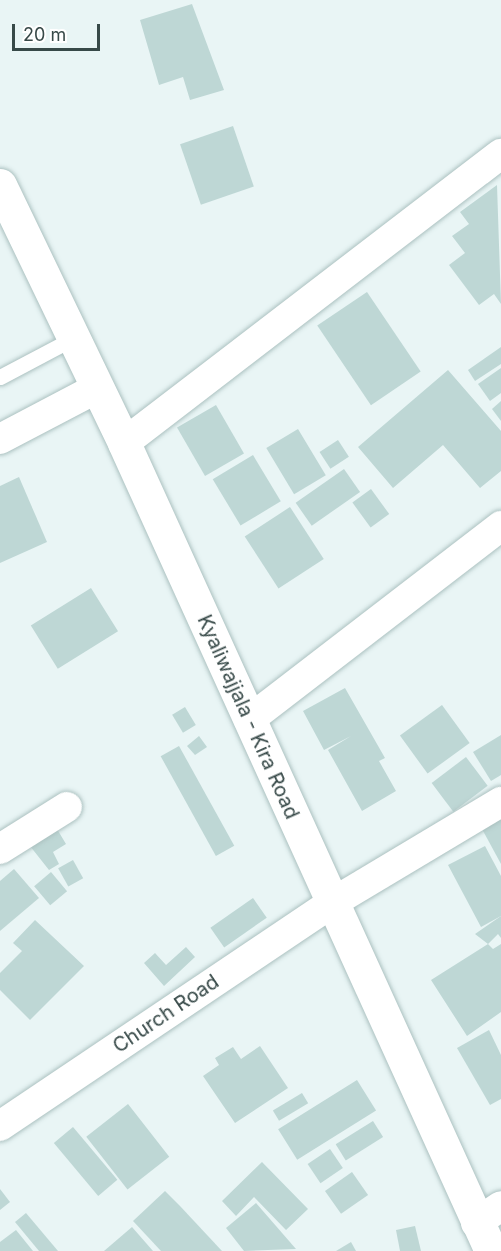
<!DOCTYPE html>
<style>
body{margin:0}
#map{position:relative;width:501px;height:1251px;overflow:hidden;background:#e9f5f5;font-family:Inter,sans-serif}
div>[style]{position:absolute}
.building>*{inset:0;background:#bed7d5;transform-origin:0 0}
.roads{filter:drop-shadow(0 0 2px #abc1c0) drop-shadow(0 0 2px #abc1c0)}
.service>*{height:15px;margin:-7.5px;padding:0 7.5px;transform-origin:7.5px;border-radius:7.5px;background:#fff}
.minor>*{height:30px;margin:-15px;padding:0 15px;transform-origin:15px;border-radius:15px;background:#fff}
.tertiary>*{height:33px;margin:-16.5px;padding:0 16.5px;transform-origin:16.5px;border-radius:16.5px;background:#fff}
span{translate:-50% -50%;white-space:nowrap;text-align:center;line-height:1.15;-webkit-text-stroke:5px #fff;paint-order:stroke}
.street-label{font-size:20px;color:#374948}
.scale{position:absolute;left:12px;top:24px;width:88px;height:27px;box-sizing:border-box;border:3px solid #374948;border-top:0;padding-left:8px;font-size:18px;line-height:21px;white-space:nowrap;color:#374948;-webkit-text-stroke:4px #fff;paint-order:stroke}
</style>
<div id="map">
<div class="building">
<i style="clip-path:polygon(192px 4px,224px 90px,190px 100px,183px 77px,159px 85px,140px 20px)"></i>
<i style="left:233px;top:126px;width:64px;height:56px;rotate:71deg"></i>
<i style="clip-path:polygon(497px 185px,501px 304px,494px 294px,479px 305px,449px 265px,465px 253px,452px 236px,469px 224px,460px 212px)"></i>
<i style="left:367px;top:292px;width:96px;height:60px;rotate:56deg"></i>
<i style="clip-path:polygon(501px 347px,501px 364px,475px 381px,468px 370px)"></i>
<i style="clip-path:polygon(501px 368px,501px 393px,490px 401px,478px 384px)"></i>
<i style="clip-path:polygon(448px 370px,501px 431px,501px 471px,480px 488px,443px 445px,393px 488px,358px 447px)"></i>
<i style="clip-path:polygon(501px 401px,501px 421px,492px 409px)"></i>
<i style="left:216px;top:405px;width:56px;height:45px;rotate:60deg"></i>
<i style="left:298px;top:429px;width:54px;height:37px;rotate:59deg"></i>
<i style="left:338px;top:440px;width:20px;height:22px;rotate:57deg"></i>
<i style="left:253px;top:455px;width:54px;height:47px;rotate:59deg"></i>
<i style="left:344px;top:469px;width:28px;height:59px;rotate:55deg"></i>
<i style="clip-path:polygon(19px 477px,47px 542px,0 563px,0 486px)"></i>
<i style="left:371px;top:489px;width:31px;height:23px;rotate:54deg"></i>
<i style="left:290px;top:507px;width:62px;height:54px;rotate:57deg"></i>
<i style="left:91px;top:588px;width:51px;height:71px;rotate:58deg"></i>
<i style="clip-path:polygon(345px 688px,385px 758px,379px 761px,396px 791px,362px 811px,328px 750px,351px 736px,324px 750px,303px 711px)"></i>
<i style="left:442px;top:705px;width:47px;height:52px;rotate:54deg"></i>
<i style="left:185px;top:707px;width:21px;height:15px;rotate:59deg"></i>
<i style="clip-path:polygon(501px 735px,501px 775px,491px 781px,473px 752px)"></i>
<i style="clip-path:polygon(199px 736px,207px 747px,195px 755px,187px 746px)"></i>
<i style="left:179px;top:746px;width:114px;height:21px;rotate:61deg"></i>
<i style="left:466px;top:757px;width:36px;height:43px;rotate:53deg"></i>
<i style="clip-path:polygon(501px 819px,501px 864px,482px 829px)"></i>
<i style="clip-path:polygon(57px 829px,66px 844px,53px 852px,59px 864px,49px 870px,30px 846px)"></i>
<i style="clip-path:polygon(485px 846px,501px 876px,501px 916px,481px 927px,448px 865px)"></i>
<i style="left:73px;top:860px;width:21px;height:17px;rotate:61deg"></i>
<i style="clip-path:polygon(14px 869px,39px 898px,0 931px,0 881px)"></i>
<i style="left:51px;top:872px;width:25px;height:22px;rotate:50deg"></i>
<i style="left:253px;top:898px;width:24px;height:52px;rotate:55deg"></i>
<i style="clip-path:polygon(501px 916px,501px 938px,498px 934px,488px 944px,475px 934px)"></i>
<i style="clip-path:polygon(35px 920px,84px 966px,30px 1020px,0 990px,0 973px,22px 951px,13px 943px)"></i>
<i style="clip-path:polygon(488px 944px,493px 949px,501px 944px,501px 1012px,467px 1036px,431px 980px)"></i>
<i style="clip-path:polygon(186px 947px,195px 957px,164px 986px,144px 963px,155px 953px,166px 965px)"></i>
<i style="clip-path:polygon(489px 1030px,501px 1055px,501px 1099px,490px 1105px,457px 1048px)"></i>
<i style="clip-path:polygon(260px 1046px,288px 1088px,235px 1123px,203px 1076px,219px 1065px,215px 1058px,233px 1047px,241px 1059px)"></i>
<i style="left:357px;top:1080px;width:36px;height:93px;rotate:58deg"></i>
<i style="left:302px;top:1093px;width:12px;height:34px;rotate:59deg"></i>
<i style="left:128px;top:1104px;width:67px;height:53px;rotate:52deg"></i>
<i style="left:373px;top:1121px;width:19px;height:44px;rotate:58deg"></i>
<i style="left:73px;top:1127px;width:69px;height:25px;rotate:50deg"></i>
<i style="left:330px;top:1149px;width:23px;height:27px;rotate:56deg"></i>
<i style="clip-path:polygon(262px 1162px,308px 1209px,286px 1230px,254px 1197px,236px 1216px,222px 1201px)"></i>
<i style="left:352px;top:1172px;width:28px;height:33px;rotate:55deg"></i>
<i style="clip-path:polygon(0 1189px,10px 1202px,0 1210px)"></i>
<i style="clip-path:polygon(165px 1191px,180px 1206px,222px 1251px,161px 1251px,133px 1221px)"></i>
<i style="clip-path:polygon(256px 1203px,296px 1249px,244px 1251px,226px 1228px)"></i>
<i style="clip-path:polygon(26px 1213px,58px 1251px,39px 1251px,15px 1222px)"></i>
<i style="clip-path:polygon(415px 1226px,421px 1251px,400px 1251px,396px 1230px)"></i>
<i style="clip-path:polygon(132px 1227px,153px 1251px,104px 1251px)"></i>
<i style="clip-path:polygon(16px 1230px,33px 1251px,0 1251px,0 1242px)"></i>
<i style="clip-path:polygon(351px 1242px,356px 1251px,336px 1251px)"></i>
</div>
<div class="roads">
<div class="service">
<i style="left:0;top:377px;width:81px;rotate:-27.8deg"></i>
</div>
<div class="minor">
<i style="left:0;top:439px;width:110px;rotate:-27.7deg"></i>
<i style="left:124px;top:443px;width:475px;rotate:-37.5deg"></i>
<i style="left:249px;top:720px;width:318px;rotate:-37.6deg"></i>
<i style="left:0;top:849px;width:79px;rotate:-32.1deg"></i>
<i style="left:0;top:1126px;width:400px;rotate:-33.9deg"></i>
<i style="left:332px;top:903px;width:197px;rotate:-30.9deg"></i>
<i style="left:476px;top:1223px;width:30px;rotate:-34deg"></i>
</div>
<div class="tertiary">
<i style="left:0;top:185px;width:286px;rotate:64.3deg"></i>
<i style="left:124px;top:443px;width:887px;rotate:65.57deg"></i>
</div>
</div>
<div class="street-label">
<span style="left:248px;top:717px;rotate:66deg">Kyaliwajjala - Kira Road</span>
<span style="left:166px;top:1014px;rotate:-34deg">Church Road</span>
</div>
<div class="scale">20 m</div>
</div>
